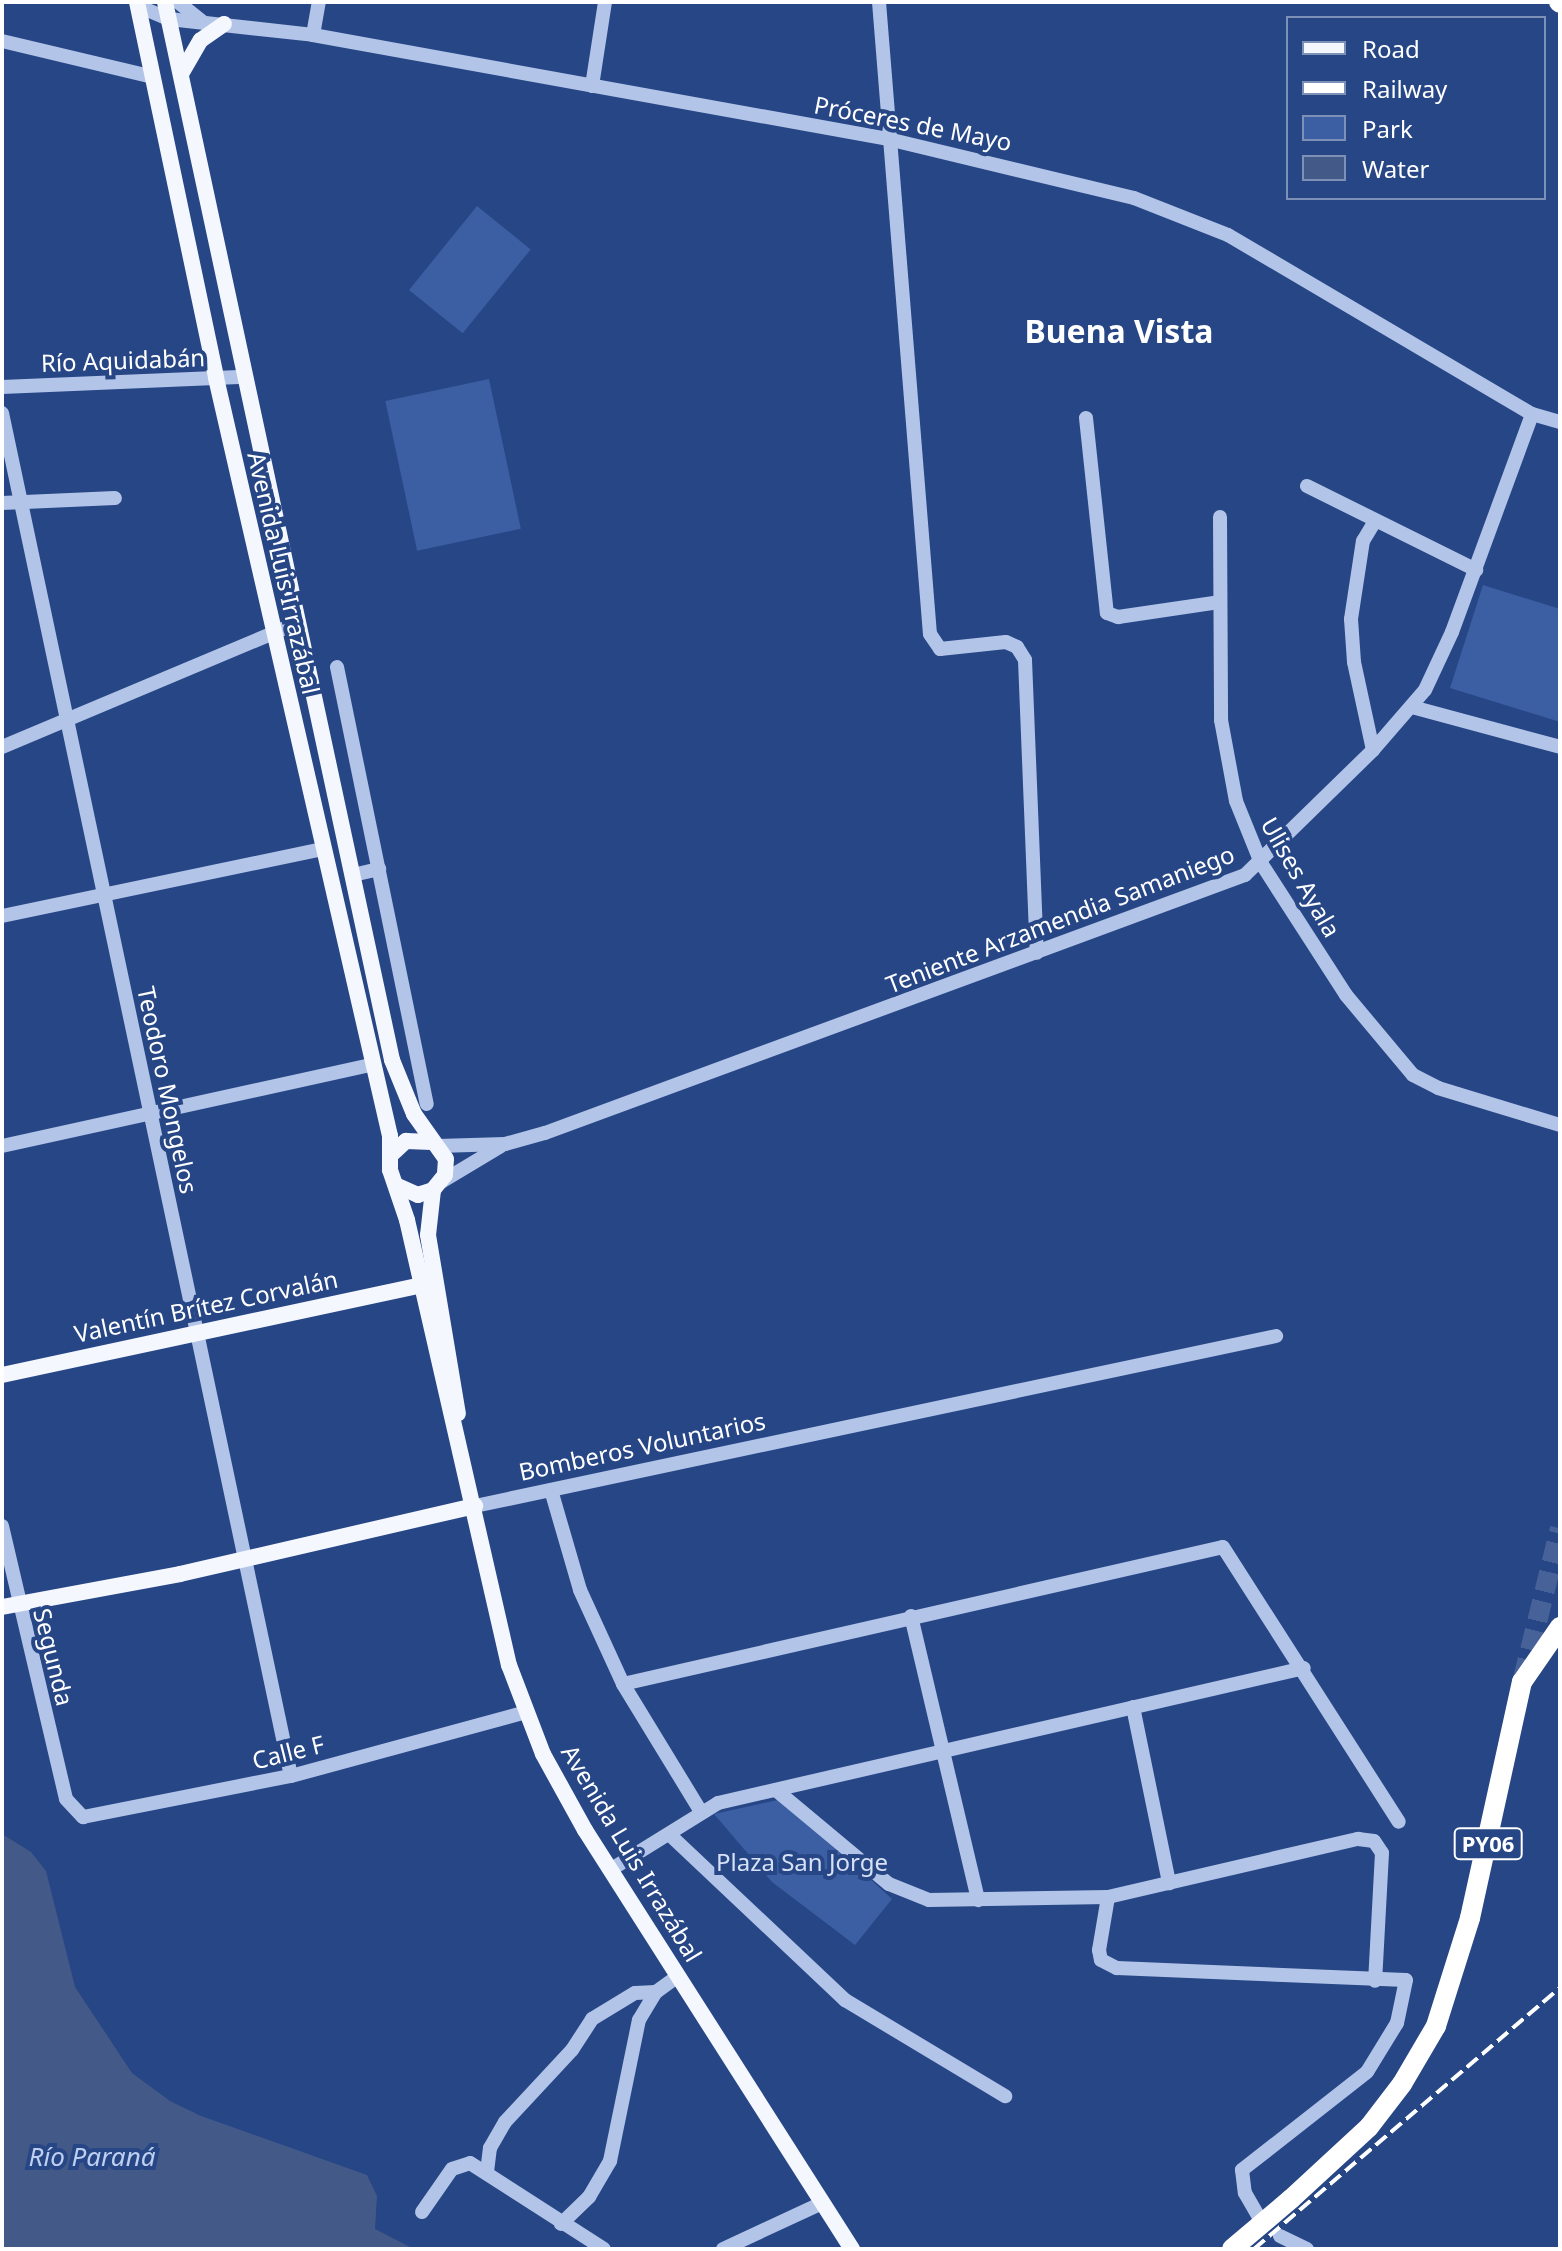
<!DOCTYPE html>
<meta charset="utf-8">
<style>
body{margin:0}
#map{position:relative;width:1562px;height:2251px;overflow:hidden;background:#274686;font-family:"Noto Sans",sans-serif}
div>[style]{position:absolute}
.green>*{inset:0;background:#3c5fa3;transform-origin:0 0}
.water>*{inset:0;background:#435988}
.highway-tunnel>*{height:20px;margin-top:-10px;transform-origin:0;background:repeating-linear-gradient(90deg,#476298 0 20px,transparent 0 30px)}
.minor>*{height:14px;margin:-7px;padding:0 7px;transform-origin:7px;border-radius:7px;background:#b2c5e8}
.major>*{height:16px;margin:-8px;padding:0 8px;transform-origin:8px;border-radius:8px;background:#f4f7fe}
.highway>*{height:20px;margin:-10px;padding:0 10px;transform-origin:10px;border-radius:10px;background:#fff}
.rail>*{height:4px;margin-top:-2px;transform-origin:0;background:repeating-linear-gradient(90deg,#fff 0 14px,transparent 0 20px)}
.highway-bridge>*{height:20px;margin:-10px;padding:0 10px;transform-origin:10px;border-radius:10px;background:#fff}
span{translate:-50% -50%;white-space:nowrap;text-align:center;line-height:1.15;-webkit-text-stroke:8px #274686;paint-order:stroke}
.shield-label span{padding:2px 6px;background:#274686;border:2px solid;border-radius:6px;-webkit-text-stroke-width:0}
.shield-label{font-size:22px;color:#fff;font-weight:700}
.street-label{font-size:24px;color:#fff}
.park-label{font-size:24px;color:#d6e1f6}
.water-label{font-size:26px;color:#becfef;font-style:italic}
.district-label{font-size:32px;color:#fff;font-weight:700}
.frame{position:absolute;inset:0;border:4px solid #fff;pointer-events:none}
.legend{position:absolute;left:1286px;top:16px;width:260px;height:184px;box-sizing:border-box;background:#274686;border:2px solid #7d90b6;margin:0;padding:10px 14px;list-style:none;font-size:24px;color:#fff}
.legend li{display:flex;align-items:center;gap:16px;height:40px}
.legend b{width:40px;border:2px solid #7d90b6}
</style>
<div id="map">
<div class="green">
<i style="left:477px;top:206px;width:69px;height:108px;rotate:39deg"></i>
<i style="left:489px;top:379px;width:153px;height:106px;rotate:78deg"></i>
<i style="clip-path:polygon(1483px 585px,1560px 609px,1560px 722px,1450px 688px)"></i>
<i style="clip-path:polygon(782px 1799px,892px 1899px,855px 1945px,772px 1882px,714px 1814px)"></i>
</div>
<div class="water">
<i style="clip-path:polygon(2px 1834px,31px 1852px,46px 1871px,75px 1987px,132px 2073px,170px 2101px,201px 2116px,367px 2175px,377px 2196px,375px 2229px,414px 2249px,2px 2249px)"></i>
</div>
<div class="highway-tunnel">
<i style="left:1523px;top:1679px;width:155px;rotate:-76.2deg"></i>
</div>
<div class="minor">
<i style="left:178px;top:2px;width:33px;rotate:39deg"></i>
<i style="left:879px;top:2px;width:634px;rotate:85.39deg"></i>
<i style="left:930px;top:634px;width:18px;rotate:56deg"></i>
<i style="left:940px;top:649px;width:66px;rotate:-6.1deg"></i>
<i style="left:1006px;top:642px;width:12px;rotate:24deg"></i>
<i style="left:1017px;top:647px;width:15px;rotate:58deg"></i>
<i style="left:1025px;top:660px;width:293px;rotate:87.7deg"></i>
<i style="left:138px;top:6px;width:34px;rotate:23deg"></i>
<i style="left:169px;top:19px;width:145px;rotate:6.3deg"></i>
<i style="left:313px;top:35px;width:584px;rotate:10.25deg"></i>
<i style="left:888px;top:139px;width:253px;rotate:13.5deg"></i>
<i style="left:1134px;top:198px;width:101px;rotate:21.5deg"></i>
<i style="left:1228px;top:235px;width:353px;rotate:30.5deg"></i>
<i style="left:1532px;top:414px;width:29px;rotate:16deg"></i>
<i style="left:313px;top:35px;width:34px;rotate:-80deg"></i>
<i style="left:2px;top:41px;width:155px;rotate:13.4deg"></i>
<i style="left:592px;top:86px;width:85px;rotate:-81.2deg"></i>
<i style="left:2px;top:387px;width:243px;rotate:-2.4deg"></i>
<i style="left:2px;top:413px;width:1393px;rotate:78.03deg"></i>
<i style="left:1086px;top:418px;width:196px;rotate:83.9deg"></i>
<i style="left:1107px;top:613px;width:12px;rotate:20deg"></i>
<i style="left:1118px;top:617px;width:102px;rotate:-8.4deg"></i>
<i style="left:1307px;top:486px;width:189px;rotate:26.4deg"></i>
<i style="left:2px;top:503px;width:113px;rotate:-2.5deg"></i>
<i style="left:1220px;top:517px;width:203px;rotate:89.7deg"></i>
<i style="left:1221px;top:720px;width:82px;rotate:79.5deg"></i>
<i style="left:1236px;top:801px;width:67px;rotate:68deg"></i>
<i style="left:1261px;top:863px;width:157px;rotate:57.2deg"></i>
<i style="left:1346px;top:995px;width:104px;rotate:50.1deg"></i>
<i style="left:1413px;top:1075px;width:28px;rotate:27deg"></i>
<i style="left:1438px;top:1088px;width:127px;rotate:16.9deg"></i>
<i style="left:337px;top:667px;width:446px;rotate:78.4deg"></i>
<i style="left:1412px;top:707px;width:153px;rotate:15.1deg"></i>
<i style="left:2px;top:747px;width:322px;rotate:-22.8deg"></i>
<i style="left:1373px;top:750px;width:90px;rotate:-102.2deg"></i>
<i style="left:1354px;top:662px;width:43px;rotate:-94deg"></i>
<i style="left:1351px;top:619px;width:79px;rotate:-81.3deg"></i>
<i style="left:1363px;top:541px;width:23px;rotate:-59deg"></i>
<i style="left:353px;top:875px;width:27px;rotate:-13deg"></i>
<i style="left:2px;top:916px;width:327px;rotate:-11.8deg"></i>
<i style="left:2px;top:1146px;width:376px;rotate:-12.4deg"></i>
<i style="left:438px;top:1146px;width:67px;rotate:-1.7deg"></i>
<i style="left:505px;top:1144px;width:41px;rotate:-15.4deg"></i>
<i style="left:545px;top:1133px;width:746px;rotate:-20.23deg"></i>
<i style="left:1245px;top:875px;width:179px;rotate:-44.3deg"></i>
<i style="left:1373px;top:750px;width:79px;rotate:-49.1deg"></i>
<i style="left:1425px;top:690px;width:64px;rotate:-65deg"></i>
<i style="left:1452px;top:632px;width:232px;rotate:-69.8deg"></i>
<i style="left:441px;top:1182px;width:70px;rotate:-31deg"></i>
<i style="left:551px;top:1490px;width:104px;rotate:73.8deg"></i>
<i style="left:580px;top:1590px;width:103px;rotate:65.4deg"></i>
<i style="left:623px;top:1684px;width:150px;rotate:58.6deg"></i>
<i style="left:475px;top:1506px;width:819px;rotate:-11.98deg"></i>
<i style="left:2px;top:1526px;width:280px;rotate:76.8deg"></i>
<i style="left:66px;top:1799px;width:25px;rotate:47deg"></i>
<i style="left:83px;top:1817px;width:212px;rotate:-11.2deg"></i>
<i style="left:291px;top:1776px;width:244px;rotate:-15.2deg"></i>
<i style="left:911px;top:1616px;width:292px;rotate:76.7deg"></i>
<i style="left:623px;top:1684px;width:615px;rotate:-12.86deg"></i>
<i style="left:1223px;top:1547px;width:326px;rotate:57.4deg"></i>
<i style="left:1133px;top:1707px;width:180px;rotate:78.4deg"></i>
<i style="left:776px;top:1790px;width:147px;rotate:39.8deg"></i>
<i style="left:889px;top:1884px;width:43px;rotate:21.8deg"></i>
<i style="left:929px;top:1900px;width:179px;rotate:-1deg"></i>
<i style="left:1108px;top:1897px;width:257px;rotate:-13.1deg"></i>
<i style="left:1358px;top:1839px;width:16px;rotate:7deg"></i>
<i style="left:1374px;top:1841px;width:14px;rotate:56deg"></i>
<i style="left:1382px;top:1853px;width:128px;rotate:93.1deg"></i>
<i style="left:670px;top:1835px;width:241px;rotate:43.3deg"></i>
<i style="left:845px;top:2000px;width:187px;rotate:31deg"></i>
<i style="left:610px;top:1870px;width:127px;rotate:-31.8deg"></i>
<i style="left:718px;top:1803px;width:601px;rotate:-12.97deg"></i>
<i style="left:1108px;top:1897px;width:54px;rotate:99.6deg"></i>
<i style="left:1099px;top:1950px;width:10px;rotate:79deg"></i>
<i style="left:1101px;top:1960px;width:18px;rotate:27deg"></i>
<i style="left:1117px;top:1968px;width:289px;rotate:2.4deg"></i>
<i style="left:1406px;top:1980px;width:44px;rotate:101.8deg"></i>
<i style="left:1397px;top:2023px;width:57px;rotate:121.5deg"></i>
<i style="left:1367px;top:2072px;width:159px;rotate:141.9deg"></i>
<i style="left:1242px;top:2170px;width:23px;rotate:83deg"></i>
<i style="left:1245px;top:2193px;width:28px;rotate:60deg"></i>
<i style="left:487px;top:2172px;width:24px;rotate:-83deg"></i>
<i style="left:490px;top:2148px;width:30px;rotate:-60deg"></i>
<i style="left:505px;top:2122px;width:98px;rotate:-47.1deg"></i>
<i style="left:572px;top:2050px;width:37px;rotate:-57deg"></i>
<i style="left:592px;top:2019px;width:50px;rotate:-31.2deg"></i>
<i style="left:635px;top:1993px;width:21px;rotate:-3deg"></i>
<i style="left:422px;top:2212px;width:52px;rotate:-55.1deg"></i>
<i style="left:452px;top:2169px;width:19px;rotate:-18deg"></i>
<i style="left:470px;top:2163px;width:159px;rotate:32.7deg"></i>
<i style="left:561px;top:2224px;width:39px;rotate:-44deg"></i>
<i style="left:589px;top:2197px;width:42px;rotate:-59.7deg"></i>
<i style="left:610px;top:2161px;width:144px;rotate:-78.4deg"></i>
<i style="left:639px;top:2020px;width:33px;rotate:-59deg"></i>
<i style="left:656px;top:1992px;width:27px;rotate:-36deg"></i>
<i style="left:1280px;top:2236px;width:30px;rotate:26deg"></i>
<i style="left:723px;top:2249px;width:109px;rotate:-24.9deg"></i>
</div>
<div class="major">
<i style="left:137px;top:2px;width:384px;rotate:78.1deg"></i>
<i style="left:216px;top:378px;width:778px;rotate:77.07deg"></i>
<i style="left:390px;top:1136px;width:34px;rotate:90deg"></i>
<i style="left:390px;top:1170px;width:53px;rotate:71.2deg"></i>
<i style="left:407px;top:1220px;width:457px;rotate:77.1deg"></i>
<i style="left:509px;top:1665px;width:95px;rotate:69.1deg"></i>
<i style="left:543px;top:1754px;width:87px;rotate:61.1deg"></i>
<i style="left:585px;top:1830px;width:497px;rotate:57.5deg"></i>
<i style="left:165px;top:2px;width:1082px;rotate:77.89deg"></i>
<i style="left:392px;top:1060px;width:58px;rotate:67.8deg"></i>
<i style="left:414px;top:1114px;width:55px;rotate:54.6deg"></i>
<i style="left:446px;top:1159px;width:16px;rotate:94deg"></i>
<i style="left:445px;top:1175px;width:19px;rotate:129deg"></i>
<i style="left:433px;top:1190px;width:16px;rotate:162deg"></i>
<i style="left:418px;top:1195px;width:24px;rotate:-156deg"></i>
<i style="left:181px;top:74px;width:39px;rotate:-60deg"></i>
<i style="left:201px;top:40px;width:28px;rotate:-35deg"></i>
<i style="left:393px;top:1153px;width:18px;rotate:-43deg"></i>
<i style="left:406px;top:1141px;width:26px;rotate:2deg"></i>
<i style="left:433px;top:1190px;width:45px;rotate:96.3deg"></i>
<i style="left:428px;top:1235px;width:181px;rotate:80.5deg"></i>
<i style="left:2px;top:1375px;width:429px;rotate:-12.1deg"></i>
<i style="left:2px;top:1607px;width:181px;rotate:-10.5deg"></i>
<i style="left:180px;top:1574px;width:303px;rotate:-13deg"></i>
</div>
<div class="highway">
<i style="left:1559px;top:2px;width:1px;rotate:45deg"></i>
<i style="left:1291px;top:2199px;width:106px;rotate:-42.7deg"></i>
<i style="left:1369px;top:2127px;width:54px;rotate:-52.5deg"></i>
<i style="left:1402px;top:2084px;width:67px;rotate:-59.6deg"></i>
<i style="left:1436px;top:2026px;width:113px;rotate:-72.5deg"></i>
<i style="left:1470px;top:1918px;width:242px;rotate:-77.6deg"></i>
<i style="left:1522px;top:1682px;width:67px;rotate:-55.4deg"></i>
</div>
<div class="rail">
<i style="left:1254px;top:2249px;width:402px;rotate:-40.5deg"></i>
</div>
<div class="highway-bridge">
<i style="left:1232px;top:2249px;width:77px;rotate:-40.3deg"></i>
</div>
<div class="shield-label">
<span style="left:1488px;top:1844px">PY06</span>
</div>
<div class="street-label">
<span style="left:913px;top:123px;rotate:11deg">Próceres de Mayo</span>
<span style="left:123px;top:360px;rotate:-2deg">Río Aquidabán</span>
<span style="left:284px;top:573px;rotate:77deg">Avenida Luis Irrazábal</span>
<span style="left:1301px;top:877px;rotate:60deg">Ulises Ayala</span>
<span style="left:1060px;top:919px;rotate:-21deg">Teniente Arzamendia Samaniego</span>
<span style="left:168px;top:1090px;rotate:78deg">Teodoro Mongelos</span>
<span style="left:206px;top:1306px;rotate:-12deg">Valentín Brítez Corvalán</span>
<span style="left:642px;top:1446px;rotate:-12deg">Bomberos Voluntarios</span>
<span style="left:54px;top:1657px;rotate:76deg">Segunda</span>
<span style="left:288px;top:1752px;rotate:-14deg">Calle F</span>
<span style="left:632px;top:1853px;rotate:59deg">Avenida Luis Irrazábal</span>
</div>
<div class="park-label">
<span style="left:802px;top:1862px">Plaza San Jorge</span>
</div>
<div class="water-label">
<span style="left:92px;top:2157px">Río Paraná</span>
</div>
<div class="district-label">
<span style="left:1119px;top:331px">Buena Vista</span>
</div>
<div class="frame"></div>
<ul class="legend">
<li><b style="height:10px;background:#f4f7fe"></b>Road</li>
<li><b style="height:10px;background:#fff"></b>Railway</li>
<li><b style="height:22px;background:#3c5fa3"></b>Park</li>
<li><b style="height:22px;background:#435988"></b>Water</li>
</ul>
</div>
